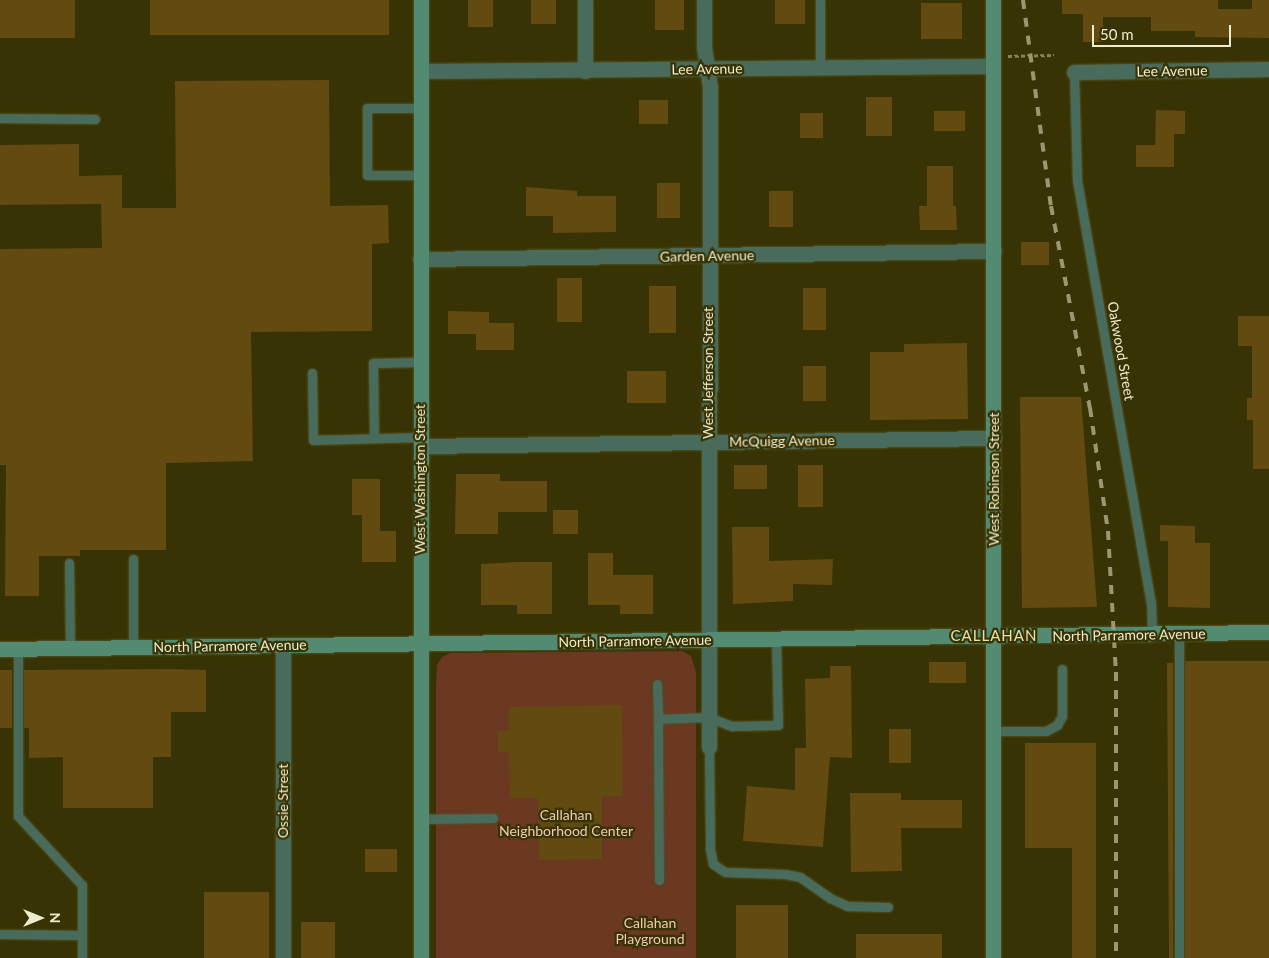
<!DOCTYPE html>
<style>
body{margin:0}
#map{position:relative;width:1269px;height:958px;overflow:hidden;background:#373304;font-family:Lato,sans-serif}
div>[style]{position:absolute}
.green>*{inset:0;background:#6b3821}
.building>*{inset:0;background:#634a11;transform-origin:0 0}
.path>*{height:3px;margin-top:-1.5px;transform-origin:0;background:repeating-linear-gradient(90deg,#86835b 0 4px,transparent 0 6.5px)}
.roads{filter:drop-shadow(0 0 1px #545124) drop-shadow(0 0 1px #545124)}
.lane>*{height:9px;margin:-4.5px;padding:0 4.5px;transform-origin:4.5px;border-radius:4.5px;background:#496b5b}
.street>*{height:15px;margin:-7.5px;padding:0 7.5px;transform-origin:7.5px;border-radius:7.5px;background:#496b5b}
.secondary>*{height:15px;margin:-7.5px;padding:0 7.5px;transform-origin:7.5px;border-radius:7.5px;background:#538b72}
.rail>*{height:4px;margin-top:-2px;transform-origin:0;background:repeating-linear-gradient(90deg,#9a9772 0 9px,transparent 0 18px)}
span{translate:-50% -50%;white-space:nowrap;text-align:center;line-height:1.15;-webkit-text-stroke:4.5px #373304;paint-order:stroke}
.street-label{font-size:14px;color:#eeecce}
.park-label{font-size:14px;color:#f2c8b7}
.neighbourhood-label{font-size:15px;color:#e6e1a4;letter-spacing:1px}
.north{position:absolute;left:15px;top:893px;width:50px;height:50px;-webkit-text-stroke:4px #373304;paint-order:stroke;rotate:90deg;font-size:14px;font-weight:700;line-height:20px;text-align:center;color:#eeecce}
.north::after{content:'';display:block;margin:auto;width:18px;height:22px;background:#eeecce;clip-path:polygon(50% 0,100% 100%,50% 72%,0 100%)}
.scale{position:absolute;left:1092px;top:25px;width:139px;height:22px;box-sizing:border-box;border:2px solid #eeecce;border-top:0;padding-left:6px;font-size:15px;line-height:18px;white-space:nowrap;color:#eeecce;-webkit-text-stroke:4px #373304;paint-order:stroke}
</style>
<div id="map">
<div class="green">
<i style="clip-path:polygon(682px 651px,691px 656px,696px 672px,696px 958px,436px 958px,436px 688px,437px 665px,442px 657px,451px 653px)"></i>
</div>
<div class="building">
<i style="left:0;top:0;width:75px;height:38px"></i>
<i style="left:150px;top:0;width:239px;height:35px"></i>
<i style="left:468px;top:0;width:25px;height:27px"></i>
<i style="left:531px;top:0;width:25px;height:24px"></i>
<i style="left:655px;top:0;width:29px;height:30px"></i>
<i style="left:775px;top:0;width:30px;height:24px"></i>
<i style="clip-path:polygon(1062px 0,1218px 0,1218px 9px,1252px 9px,1252px 0,1269px 0,1269px 38px,1195px 37px,1195px 31px,1151px 31px,1151px 17px,1103px 17px,1103px 42px,1083px 42px,1083px 14px,1062px 14px)"></i>
<i style="left:921px;top:3px;width:41px;height:36px"></i>
<i style="clip-path:polygon(329px 80px,330px 206px,388px 205px,389px 243px,372px 244px,372px 331px,251px 332px,253px 461px,166px 463px,166px 550px,80px 550px,80px 556px,39px 556px,39px 596px,5px 596px,6px 465px,0 465px,0 249px,102px 248px,101px 204px,0 205px,0 145px,79px 144px,79px 176px,122px 175px,122px 208px,176px 208px,175px 81px)"></i>
<i style="left:866px;top:97px;width:26px;height:39px"></i>
<i style="left:639px;top:100px;width:29px;height:24px"></i>
<i style="clip-path:polygon(1156px 110px,1185px 111px,1185px 134px,1174px 134px,1174px 167px,1136px 167px,1136px 145px,1155px 145px)"></i>
<i style="left:934px;top:111px;width:31px;height:20px"></i>
<i style="left:800px;top:113px;width:23px;height:25px"></i>
<i style="clip-path:polygon(927px 166px,953px 166px,953px 206px,956px 206px,957px 230px,920px 230px,919px 206px,927px 206px)"></i>
<i style="left:657px;top:183px;width:23px;height:35px"></i>
<i style="clip-path:polygon(526px 187px,577px 191px,577px 196px,616px 196px,616px 232px,553px 233px,553px 216px,526px 216px)"></i>
<i style="left:769px;top:191px;width:24px;height:36px"></i>
<i style="left:1021px;top:242px;width:28px;height:23px"></i>
<i style="left:557px;top:278px;width:25px;height:44px"></i>
<i style="left:649px;top:286px;width:27px;height:47px"></i>
<i style="left:803px;top:288px;width:23px;height:42px"></i>
<i style="clip-path:polygon(448px 311px,489px 312px,489px 323px,514px 323px,514px 350px,476px 350px,476px 334px,448px 334px)"></i>
<i style="clip-path:polygon(1238px 316px,1269px 316px,1269px 469px,1253px 469px,1253px 420px,1247px 420px,1247px 398px,1252px 398px,1252px 346px,1238px 346px)"></i>
<i style="clip-path:polygon(967px 343px,968px 419px,870px 420px,870px 352px,904px 352px,904px 344px)"></i>
<i style="left:803px;top:366px;width:23px;height:35px"></i>
<i style="left:627px;top:371px;width:39px;height:32px"></i>
<i style="clip-path:polygon(1020px 397px,1081px 397px,1097px 607px,1022px 608px)"></i>
<i style="left:767px;top:465px;width:24px;height:33px;rotate:90deg"></i>
<i style="left:798px;top:465px;width:25px;height:42px"></i>
<i style="clip-path:polygon(456px 474px,500px 474px,500px 481px,547px 481px,547px 512px,498px 512px,498px 534px,455px 534px)"></i>
<i style="clip-path:polygon(352px 479px,380px 479px,380px 531px,396px 531px,396px 562px,362px 562px,362px 515px,352px 515px)"></i>
<i style="left:553px;top:510px;width:25px;height:24px"></i>
<i style="clip-path:polygon(1160px 525px,1195px 526px,1195px 543px,1210px 543px,1210px 608px,1168px 607px,1168px 541px,1160px 541px)"></i>
<i style="clip-path:polygon(732px 527px,769px 527px,769px 561px,833px 559px,832px 585px,793px 584px,793px 601px,733px 604px)"></i>
<i style="clip-path:polygon(588px 553px,613px 553px,613px 575px,653px 575px,653px 614px,620px 614px,620px 605px,588px 605px)"></i>
<i style="clip-path:polygon(517px 562px,552px 562px,552px 614px,517px 614px,517px 605px,481px 605px,481px 564px)"></i>
<i style="left:1269px;top:661px;width:297px;height:84px;rotate:90deg"></i>
<i style="left:929px;top:662px;width:37px;height:21px"></i>
<i style="clip-path:polygon(1167px 663px,1173px 663px,1173px 958px,1169px 958px)"></i>
<i style="clip-path:polygon(830px 666px,851px 666px,852px 758px,830px 757px,823px 847px,743px 841px,747px 786px,795px 790px,795px 748px,806px 748px,805px 679px,830px 678px)"></i>
<i style="clip-path:polygon(171px 669px,206px 670px,206px 712px,171px 712px,171px 757px,153px 757px,153px 808px,63px 808px,63px 757px,29px 758px,29px 728px,24px 728px,24px 670px)"></i>
<i style="left:0;top:670px;width:12px;height:58px"></i>
<i style="clip-path:polygon(622px 705px,623px 796px,602px 797px,602px 859px,539px 860px,538px 798px,510px 798px,509px 752px,498px 752px,498px 731px,509px 731px,509px 707px)"></i>
<i style="left:889px;top:729px;width:22px;height:34px"></i>
<i style="clip-path:polygon(1025px 743px,1096px 743px,1096px 958px,1072px 958px,1072px 848px,1025px 848px)"></i>
<i style="clip-path:polygon(850px 793px,901px 793px,901px 800px,962px 800px,962px 828px,901px 828px,902px 871px,851px 872px)"></i>
<i style="left:365px;top:849px;width:32px;height:23px"></i>
<i style="left:204px;top:892px;width:65px;height:66px"></i>
<i style="left:736px;top:905px;width:52px;height:53px"></i>
<i style="left:301px;top:922px;width:34px;height:36px"></i>
<i style="left:856px;top:934px;width:86px;height:24px"></i>
</div>
<div class="path">
<i style="left:1008px;top:56px;width:46px;rotate:-1.2deg"></i>
</div>
<div class="roads">
<div class="lane">
<i style="left:820px;top:68px;width:68px;rotate:-90deg"></i>
<i style="left:1074px;top:72px;width:108px;rotate:88.4deg"></i>
<i style="left:1077px;top:180px;width:428px;rotate:80.1deg"></i>
<i style="left:1151px;top:602px;width:32px;rotate:88deg"></i>
<i style="left:0;top:118px;width:95px;rotate:0.6deg"></i>
<i style="left:420px;top:175px;width:53px;rotate:180deg"></i>
<i style="left:367px;top:175px;width:67px;rotate:-90deg"></i>
<i style="left:367px;top:108px;width:54px"></i>
<i style="left:312px;top:373px;width:67px;rotate:89.1deg"></i>
<i style="left:313px;top:440px;width:108px;rotate:-1.6deg"></i>
<i style="left:374px;top:438px;width:75px;rotate:-90.8deg"></i>
<i style="left:373px;top:363px;width:47px;rotate:-1.2deg"></i>
<i style="left:133px;top:559px;width:88px;rotate:90deg"></i>
<i style="left:69px;top:563px;width:85px;rotate:89.3deg"></i>
<i style="left:1179px;top:634px;width:324px;rotate:90deg"></i>
<i style="left:18px;top:648px;width:168px;rotate:90deg"></i>
<i style="left:18px;top:816px;width:94px;rotate:47.2deg"></i>
<i style="left:82px;top:885px;width:73px;rotate:90deg"></i>
<i style="left:657px;top:684px;width:35px;rotate:88deg"></i>
<i style="left:993px;top:731px;width:53px"></i>
<i style="left:1046px;top:731px;width:13px;rotate:-29deg"></i>
<i style="left:1057px;top:725px;width:10px;rotate:-61deg"></i>
<i style="left:1062px;top:716px;width:47px;rotate:-90deg"></i>
<i style="left:709px;top:747px;width:102px;rotate:89.4deg"></i>
<i style="left:710px;top:849px;width:15px;rotate:79deg"></i>
<i style="left:713px;top:864px;width:14px;rotate:34deg"></i>
<i style="left:725px;top:872px;width:60px;rotate:1.9deg"></i>
<i style="left:785px;top:874px;width:15px;rotate:11deg"></i>
<i style="left:800px;top:877px;width:37px;rotate:35deg"></i>
<i style="left:830px;top:898px;width:19px;rotate:25deg"></i>
<i style="left:847px;top:906px;width:41px;rotate:1.4deg"></i>
<i style="left:421px;top:819px;width:72px;rotate:-0.8deg"></i>
<i style="left:659px;top:880px;width:161px;rotate:-90.4deg"></i>
<i style="left:658px;top:719px;width:50px;rotate:-2.3deg"></i>
<i style="left:708px;top:717px;width:26px;rotate:21deg"></i>
<i style="left:732px;top:726px;width:46px;rotate:-1.2deg"></i>
<i style="left:778px;top:725px;width:86px;rotate:-91.3deg"></i>
<i style="left:0;top:934px;width:82px;rotate:0.7deg"></i>
</div>
<div class="street">
<i style="left:585px;top:0;width:71px;rotate:90deg"></i>
<i style="left:704px;top:0;width:47px;rotate:90deg"></i>
<i style="left:704px;top:47px;width:40px;rotate:81.5deg"></i>
<i style="left:710px;top:87px;width:660px;rotate:90.09deg"></i>
<i style="left:421px;top:71px;width:572px;rotate:-0.5deg"></i>
<i style="left:1074px;top:72px;width:195px;rotate:-0.9deg"></i>
<i style="left:420px;top:259px;width:574px;rotate:-0.8deg"></i>
<i style="left:421px;top:446px;width:573px;rotate:-0.8deg"></i>
<i style="left:283px;top:645px;width:313px;rotate:90deg"></i>
</div>
<div class="secondary">
<i style="left:421px;top:0;width:958px;rotate:90deg"></i>
<i style="left:993px;top:0;width:958px;rotate:90deg"></i>
<i style="left:0;top:649px;width:1269px;rotate:-0.77deg"></i>
</div>
</div>
<div class="rail">
<i style="left:1023px;top:0;width:208px;rotate:82.3deg"></i>
<i style="left:1051px;top:206px;width:206px;rotate:79.1deg"></i>
<i style="left:1090px;top:408px;width:124px;rotate:81.7deg"></i>
<i style="left:1108px;top:531px;width:141px;rotate:86.8deg"></i>
<i style="left:1116px;top:672px;width:286px;rotate:90deg"></i>
</div>
<div class="street-label">
<span style="left:707px;top:69px;rotate:-1deg">Lee Avenue</span>
<span style="left:1172px;top:71px;rotate:-1deg">Lee Avenue</span>
<span style="left:707px;top:256px;rotate:-1deg">Garden Avenue</span>
<span style="left:1121px;top:351px;rotate:80deg">Oakwood Street</span>
<span style="left:708px;top:373px;rotate:-90deg">West Jefferson Street</span>
<span style="left:782px;top:441px;rotate:-1deg">McQuigg Avenue</span>
<span style="left:420px;top:479px;rotate:-90deg">West Washington Street</span>
<span style="left:994px;top:479px;rotate:-90deg">West Robinson Street</span>
<span style="left:1129px;top:635px;rotate:-1deg">North Parramore Avenue</span>
<span style="left:635px;top:641px;rotate:-1deg">North Parramore Avenue</span>
<span style="left:230px;top:646px;rotate:-1deg">North Parramore Avenue</span>
<span style="left:283px;top:801px;rotate:-90deg">Ossie Street</span>
</div>
<div class="park-label">
<span style="left:566px;top:823px">Callahan<br>Neighborhood Center</span>
<span style="left:650px;top:931px">Callahan<br>Playground</span>
</div>
<div class="neighbourhood-label">
<span style="left:994px;top:636px">CALLAHAN</span>
</div>
<div class="north">N</div>
<div class="scale">50 m</div>
</div>
